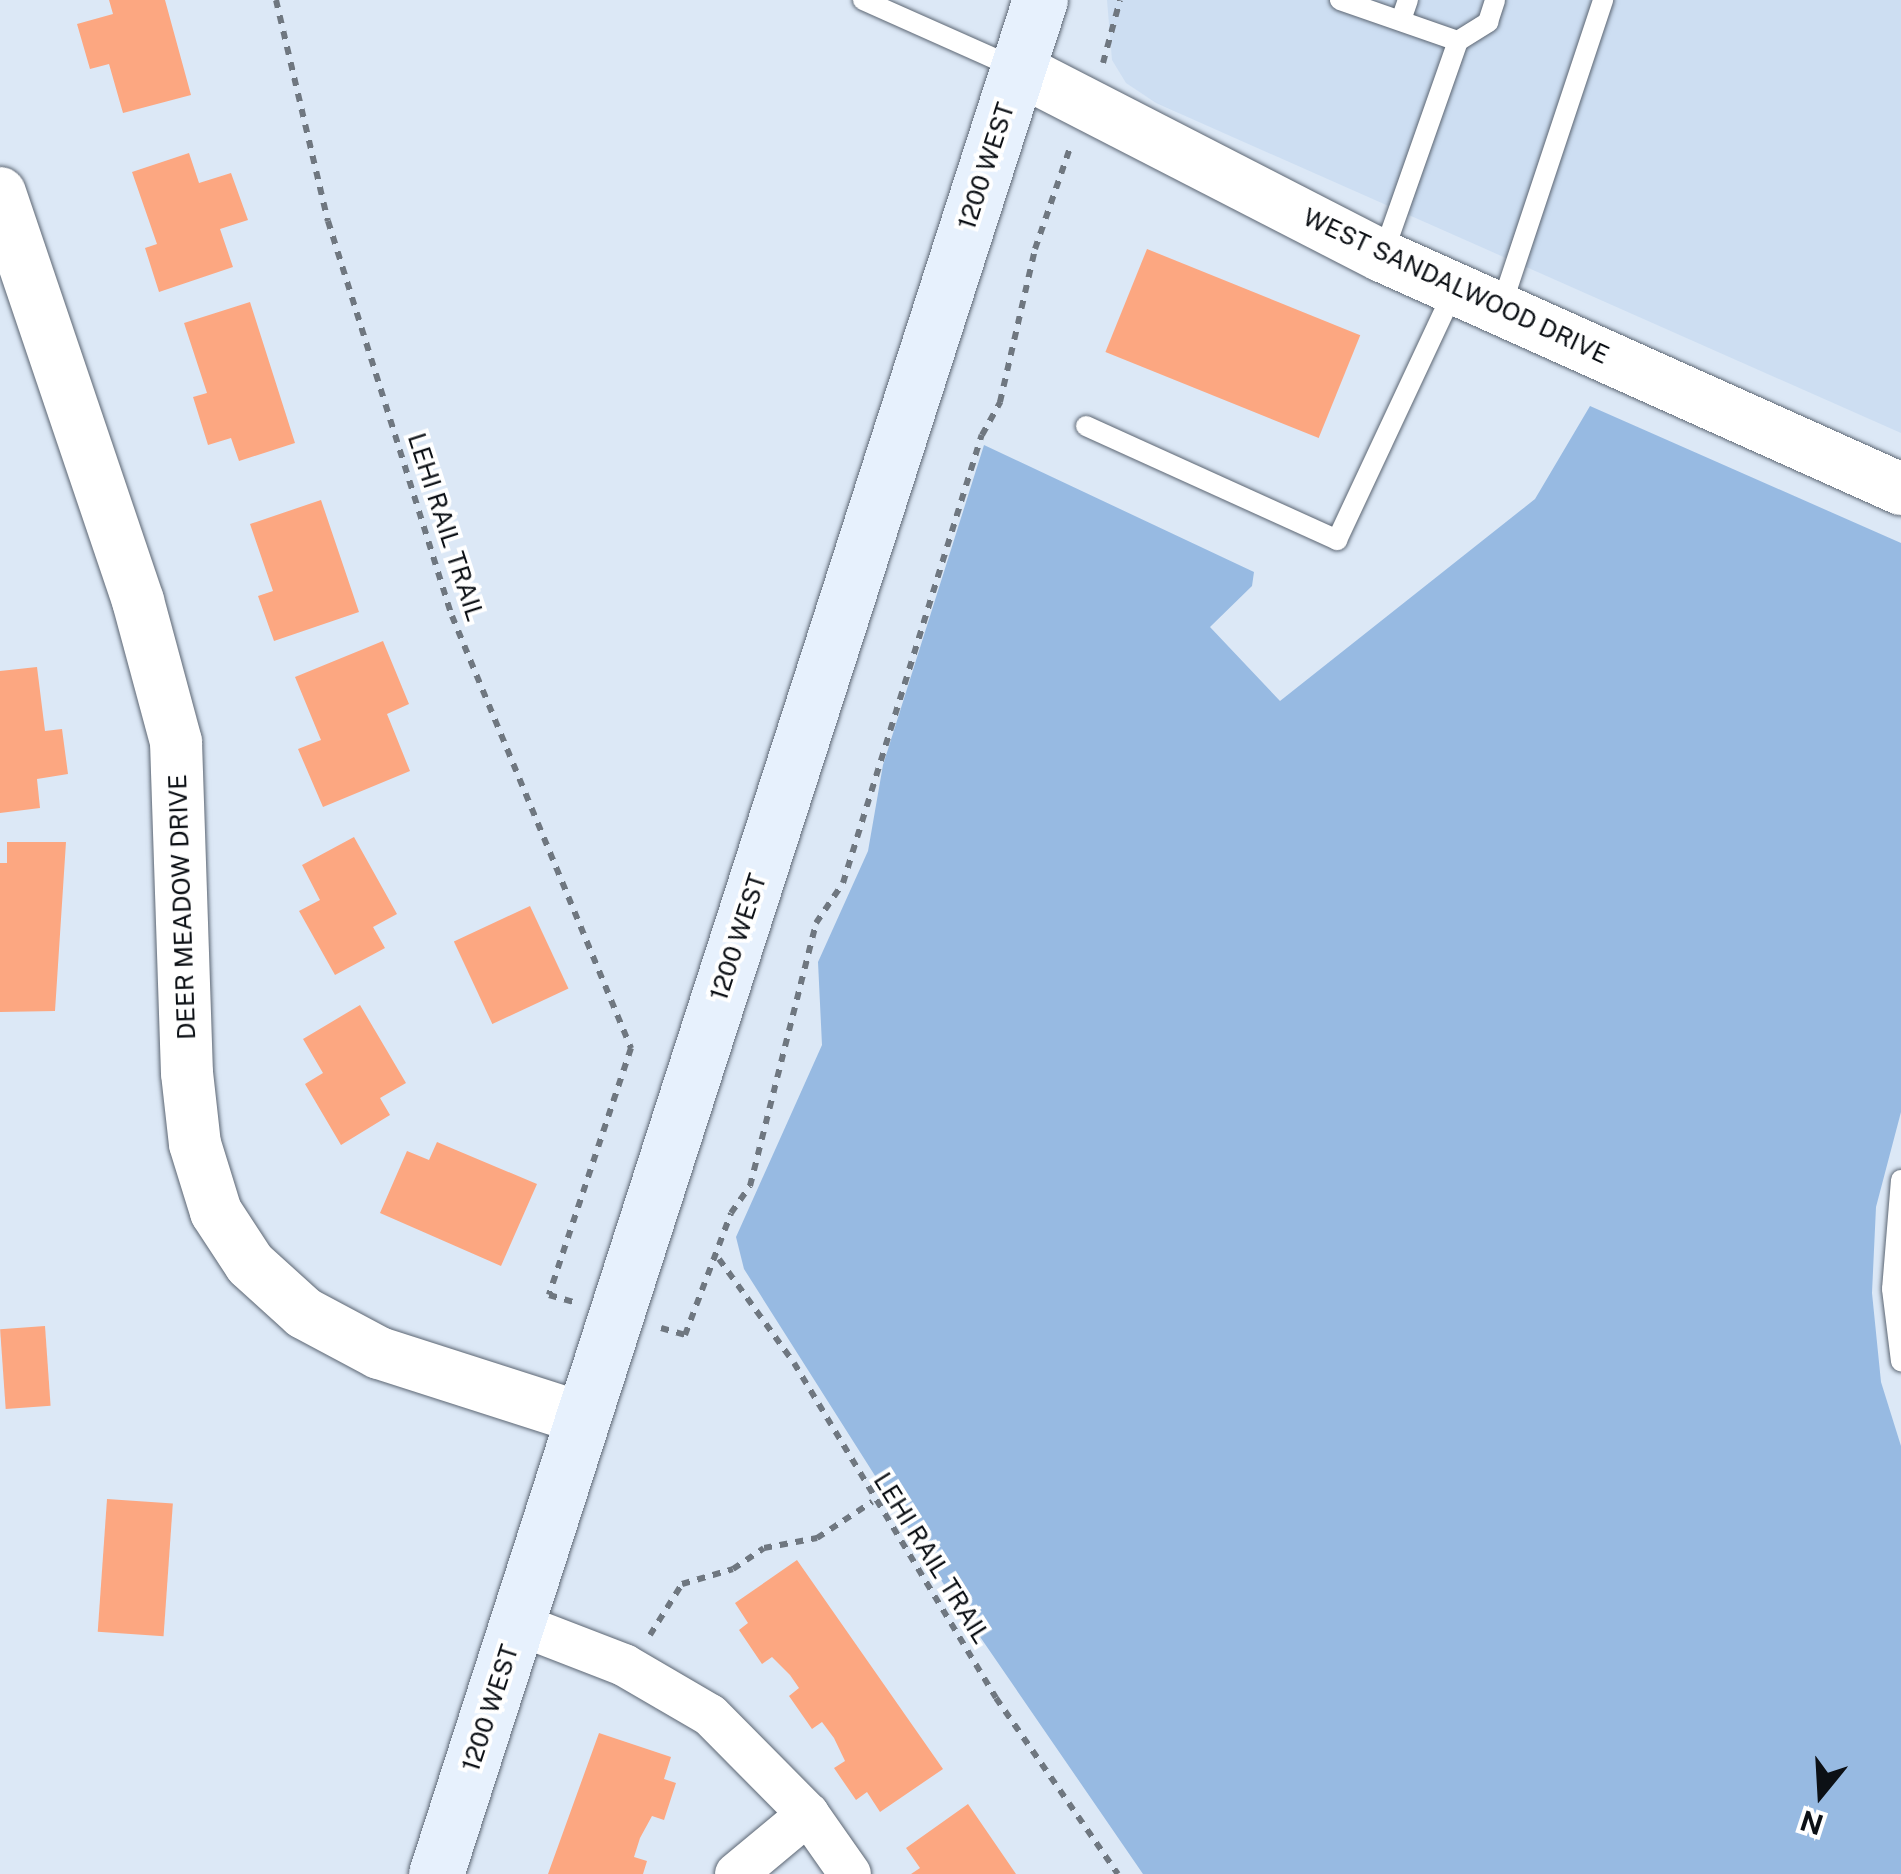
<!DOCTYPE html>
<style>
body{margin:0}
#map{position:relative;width:1901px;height:1874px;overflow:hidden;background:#dce8f6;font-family:"Public Sans",sans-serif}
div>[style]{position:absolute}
.built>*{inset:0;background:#cddef2}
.green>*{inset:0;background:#97bae2}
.building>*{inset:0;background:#fca781;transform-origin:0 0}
.path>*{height:6px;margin-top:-3px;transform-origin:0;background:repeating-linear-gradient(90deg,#6f7780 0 8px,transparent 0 16px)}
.roads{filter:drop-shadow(0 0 2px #5c6673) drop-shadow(0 0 2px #5c6673)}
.service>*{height:20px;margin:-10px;padding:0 10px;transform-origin:10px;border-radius:10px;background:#fff}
.minor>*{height:42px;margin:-21px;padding:0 21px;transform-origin:21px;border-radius:21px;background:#fff}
.tertiary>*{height:52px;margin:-26px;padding:0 26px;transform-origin:26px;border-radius:26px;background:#fff}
.secondary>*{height:55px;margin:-27.5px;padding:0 27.5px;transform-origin:27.5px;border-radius:27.5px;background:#e7f1fd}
span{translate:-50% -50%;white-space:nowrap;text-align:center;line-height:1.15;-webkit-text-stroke:8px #fff;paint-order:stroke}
.street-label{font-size:25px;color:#0c1015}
.north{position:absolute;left:1771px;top:1744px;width:100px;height:100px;-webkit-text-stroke:8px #fff;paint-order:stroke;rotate:198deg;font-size:28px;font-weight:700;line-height:40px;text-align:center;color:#0c1015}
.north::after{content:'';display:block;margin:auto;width:35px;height:45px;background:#0c1015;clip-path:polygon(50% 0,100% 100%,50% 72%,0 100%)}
</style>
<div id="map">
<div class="built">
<i style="clip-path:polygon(1107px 0,1901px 0,1901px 433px,1156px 103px,1126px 83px,1112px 60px)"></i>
</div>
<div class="green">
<i style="clip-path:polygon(1590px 406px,1901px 543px,1901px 1112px,1876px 1207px,1872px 1293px,1881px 1382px,1901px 1446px,1901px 1874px,1143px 1874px,943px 1583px,744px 1269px,736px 1237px,822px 1045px,818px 962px,868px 851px,883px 765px,984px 445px,1254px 572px,1252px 586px,1210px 627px,1280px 701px,1535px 499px)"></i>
</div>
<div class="building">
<i style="clip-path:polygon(109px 0,165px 0,191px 95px,123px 113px,109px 64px,90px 69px,77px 24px,113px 14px)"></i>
<i style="clip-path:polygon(189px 153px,199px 183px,231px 173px,248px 220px,220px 229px,233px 267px,159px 292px,145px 248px,157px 244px,132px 172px)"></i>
<i style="left:1147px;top:249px;width:230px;height:111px;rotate:22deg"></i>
<i style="clip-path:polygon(250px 302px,295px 443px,239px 461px,231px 438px,208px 445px,193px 397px,207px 393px,184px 323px)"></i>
<i style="clip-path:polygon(321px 500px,359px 612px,274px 641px,258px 596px,273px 591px,250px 524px)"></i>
<i style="clip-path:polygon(383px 641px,409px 704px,387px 714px,410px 771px,323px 807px,298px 749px,321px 740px,295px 677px)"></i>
<i style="clip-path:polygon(37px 667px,45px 731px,62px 729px,68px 774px,37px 779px,40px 808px,0 813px,0 671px)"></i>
<i style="clip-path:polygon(354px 837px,397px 914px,373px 927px,385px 948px,335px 975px,299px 911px,320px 900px,302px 865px)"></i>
<i style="clip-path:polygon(7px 842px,66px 842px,55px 1011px,0 1012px,0 863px,7px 863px)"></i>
<i style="left:530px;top:906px;width:91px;height:84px;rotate:65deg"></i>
<i style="clip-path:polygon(360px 1005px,406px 1083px,380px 1098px,390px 1115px,341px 1145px,305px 1084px,323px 1073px,303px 1039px)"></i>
<i style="clip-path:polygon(437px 1142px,537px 1184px,501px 1266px,380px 1213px,407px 1151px,429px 1160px)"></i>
<i style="left:45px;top:1326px;width:80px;height:45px;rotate:86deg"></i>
<i style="left:107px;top:1499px;width:66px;height:133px;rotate:4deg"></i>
<i style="clip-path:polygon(797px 1560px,943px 1769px,880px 1812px,867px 1792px,856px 1800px,834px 1768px,845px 1761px,834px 1738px,822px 1722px,812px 1729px,789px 1696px,799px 1688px,790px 1675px,772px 1657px,762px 1664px,739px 1630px,748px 1623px,735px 1603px)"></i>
<i style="clip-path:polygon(599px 1733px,671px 1757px,664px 1779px,676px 1783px,664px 1820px,652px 1816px,640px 1838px,634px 1857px,647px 1861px,643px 1874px,548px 1874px)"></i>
<i style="clip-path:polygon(968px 1804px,1016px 1874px,911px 1874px,920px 1868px,906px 1848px)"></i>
</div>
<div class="path">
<i style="left:276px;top:0;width:227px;rotate:76.8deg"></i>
<i style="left:328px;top:221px;width:414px;rotate:72.6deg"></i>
<i style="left:452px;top:616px;width:468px;rotate:67.5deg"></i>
<i style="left:631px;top:1048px;width:260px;rotate:108.4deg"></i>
<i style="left:549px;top:1295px;width:25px;rotate:16deg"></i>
<i style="left:1103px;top:63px;width:65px;rotate:-74.9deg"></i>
<i style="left:719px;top:1259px;width:128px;rotate:54.2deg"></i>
<i style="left:794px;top:1363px;width:391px;rotate:58.9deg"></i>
<i style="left:996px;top:1698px;width:214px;rotate:55.3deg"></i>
<i style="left:661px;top:1328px;width:25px;rotate:16deg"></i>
<i style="left:685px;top:1335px;width:130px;rotate:-69.3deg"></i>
<i style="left:731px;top:1213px;width:33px;rotate:-55deg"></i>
<i style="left:750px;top:1186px;width:271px;rotate:-75.9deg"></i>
<i style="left:816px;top:923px;width:48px;rotate:-56deg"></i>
<i style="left:843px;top:883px;width:469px;rotate:-72.8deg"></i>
<i style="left:982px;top:435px;width:38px;rotate:-61deg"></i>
<i style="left:1000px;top:402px;width:157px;rotate:-77.1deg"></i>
<i style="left:1035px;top:249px;width:110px;rotate:-70.9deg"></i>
<i style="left:650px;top:1635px;width:60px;rotate:-57.9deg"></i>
<i style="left:682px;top:1584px;width:53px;rotate:-16.4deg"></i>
<i style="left:733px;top:1569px;width:37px;rotate:-34deg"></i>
<i style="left:764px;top:1548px;width:54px;rotate:-10.7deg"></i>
<i style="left:817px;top:1538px;width:66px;rotate:-33.2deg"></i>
</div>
<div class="roads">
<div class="service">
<i style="left:863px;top:0;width:167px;rotate:24deg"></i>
<i style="left:1340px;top:0;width:125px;rotate:19.2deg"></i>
<i style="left:1401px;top:20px;width:21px;rotate:-71deg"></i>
<i style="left:1383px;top:254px;width:226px;rotate:-70.6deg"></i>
<i style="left:1458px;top:41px;width:36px;rotate:-32deg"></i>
<i style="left:1488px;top:22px;width:23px;rotate:-72deg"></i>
<i style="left:1501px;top:307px;width:324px;rotate:-71.6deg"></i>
<i style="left:1086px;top:426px;width:276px;rotate:24.4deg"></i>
<i style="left:1337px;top:540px;width:276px;rotate:-64.9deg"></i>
<i style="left:1901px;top:1180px;width:109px;rotate:94.7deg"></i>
<i style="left:1892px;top:1289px;width:73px;rotate:82.9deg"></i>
</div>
<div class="minor">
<i style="left:518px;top:1624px;width:114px;rotate:21.1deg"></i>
<i style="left:624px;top:1665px;width:99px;rotate:30.2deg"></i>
<i style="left:710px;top:1715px;width:139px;rotate:45.3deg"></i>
<i style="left:808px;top:1814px;width:73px;rotate:55deg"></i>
<i style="left:736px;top:1874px;width:94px;rotate:-39.8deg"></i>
</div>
<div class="tertiary">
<i style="left:1018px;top:69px;width:409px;rotate:27.2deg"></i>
<i style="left:1382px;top:256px;width:569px;rotate:24.18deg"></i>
<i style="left:0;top:193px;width:431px;rotate:71.3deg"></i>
<i style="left:138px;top:601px;width:146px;rotate:74.9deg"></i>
<i style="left:176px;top:742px;width:331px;rotate:88.1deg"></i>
<i style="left:187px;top:1073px;width:71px;rotate:83.6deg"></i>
<i style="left:195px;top:1144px;width:71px;rotate:72.8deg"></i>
<i style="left:216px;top:1212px;width:62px;rotate:56.8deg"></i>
<i style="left:250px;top:1264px;width:73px;rotate:42.2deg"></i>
<i style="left:304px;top:1313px;width:85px;rotate:28.1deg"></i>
<i style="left:379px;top:1353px;width:213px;rotate:17.8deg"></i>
</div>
<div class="secondary">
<i style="left:436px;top:1874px;width:1969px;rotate:-72.14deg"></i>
</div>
</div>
<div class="street-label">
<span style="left:986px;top:166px;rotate:-72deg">1200 WEST</span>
<span style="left:1456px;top:286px;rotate:25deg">WEST SANDALWOOD DRIVE</span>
<span style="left:446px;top:527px;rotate:72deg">LEHI RAIL TRAIL</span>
<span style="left:182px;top:907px;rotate:-92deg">DEER MEADOW DRIVE</span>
<span style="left:738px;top:937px;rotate:-72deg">1200 WEST</span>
<span style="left:932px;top:1558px;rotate:58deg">LEHI RAIL TRAIL</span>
<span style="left:490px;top:1708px;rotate:-72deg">1200 WEST</span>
</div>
<div class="north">N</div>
</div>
